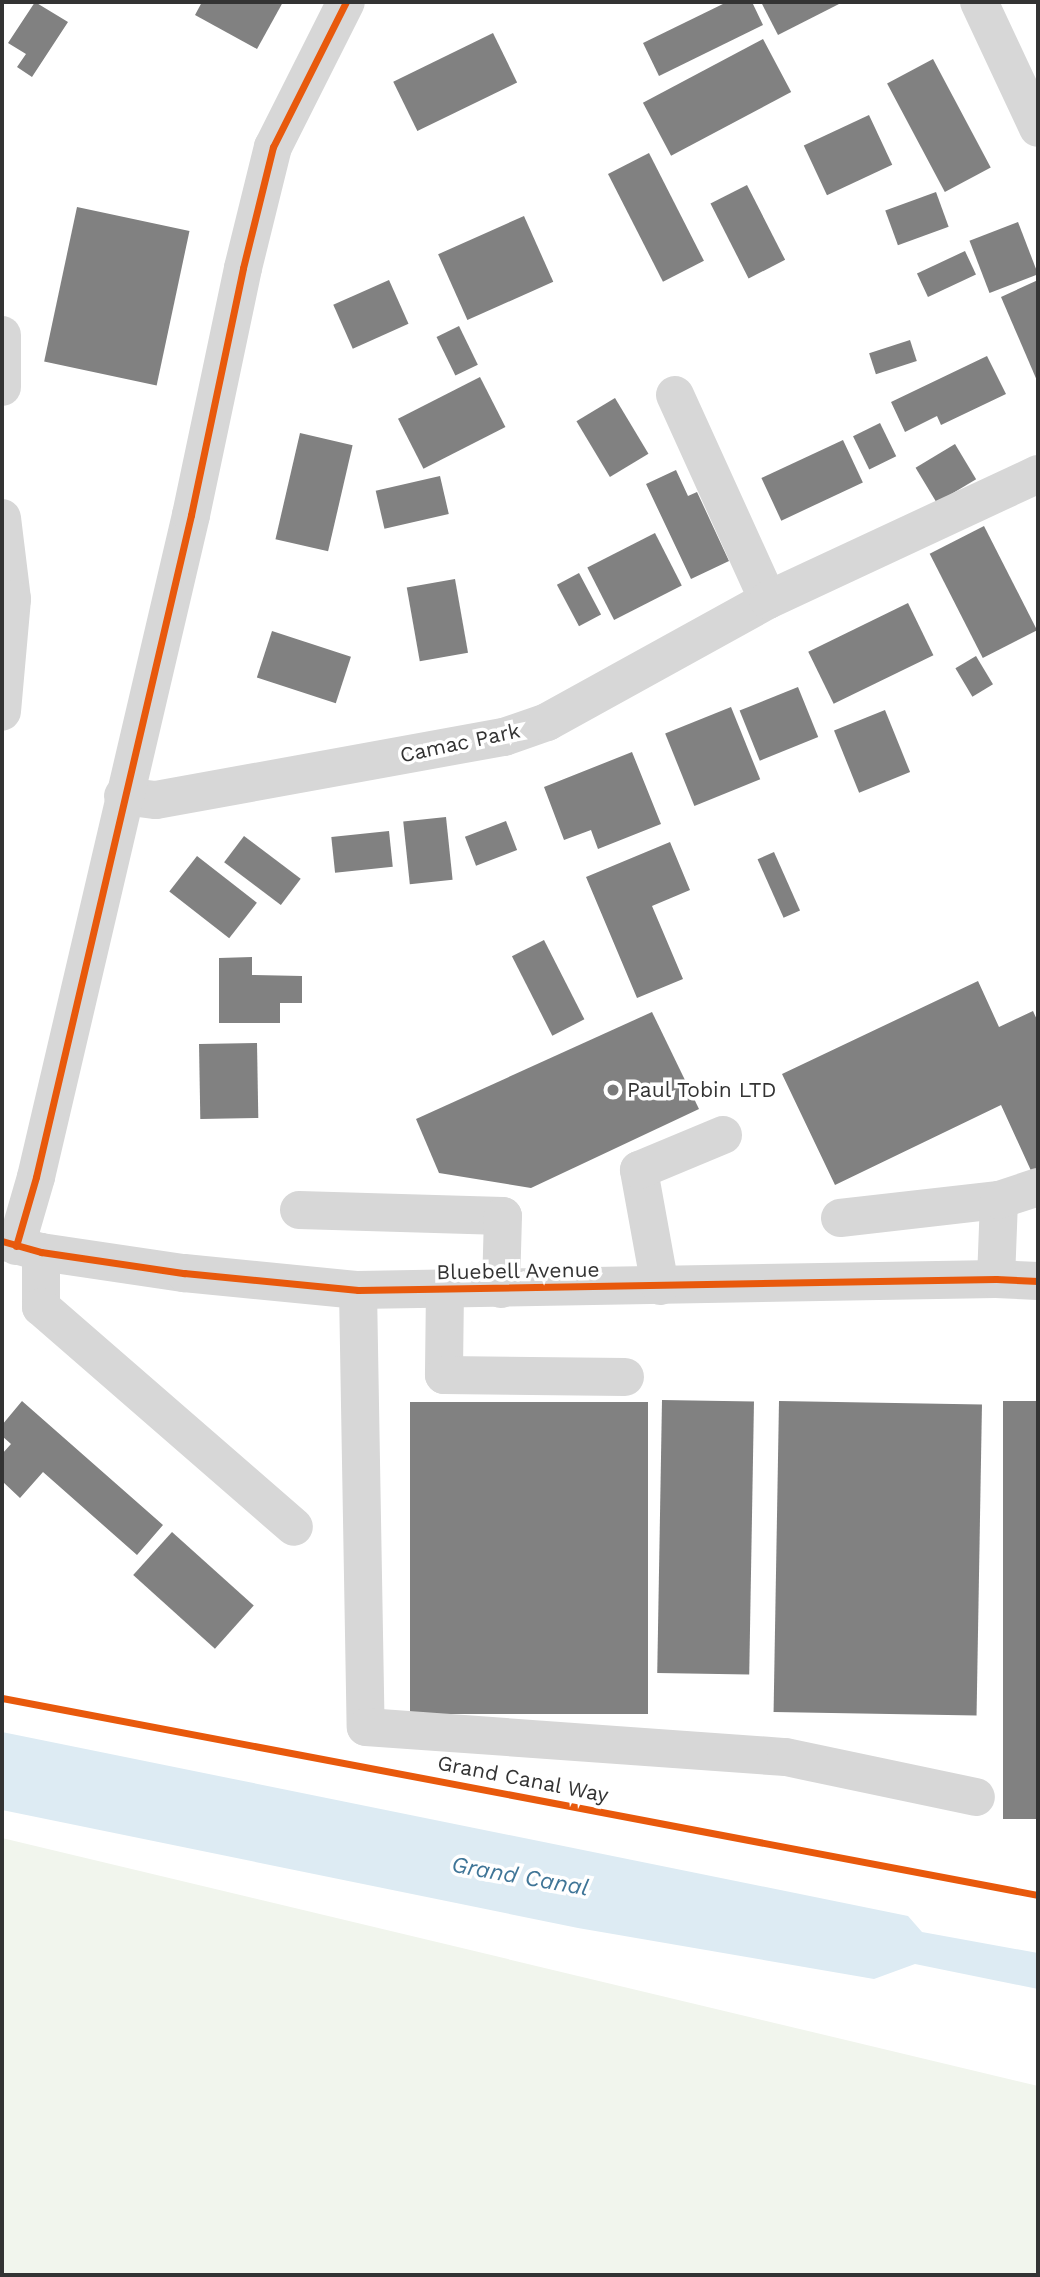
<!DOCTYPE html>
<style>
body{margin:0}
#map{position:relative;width:1040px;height:2277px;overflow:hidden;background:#fff;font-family:"Work Sans",sans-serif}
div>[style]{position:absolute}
.green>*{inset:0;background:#f1f5ed}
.water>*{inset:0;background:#ddebf3}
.building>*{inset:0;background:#818181;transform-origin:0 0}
.minor>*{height:38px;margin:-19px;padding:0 19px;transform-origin:19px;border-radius:19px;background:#d7d7d7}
.cycleway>*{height:7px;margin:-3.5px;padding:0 3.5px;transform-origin:3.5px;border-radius:3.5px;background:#e8590c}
.dots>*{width:19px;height:19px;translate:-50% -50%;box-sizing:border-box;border:4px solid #fff;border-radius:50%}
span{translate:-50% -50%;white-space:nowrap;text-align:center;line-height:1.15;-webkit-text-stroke:7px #fff;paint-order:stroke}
.street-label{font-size:21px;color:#333}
.poi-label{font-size:21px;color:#333}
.left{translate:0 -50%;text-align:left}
.water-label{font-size:23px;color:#3f7597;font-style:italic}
.frame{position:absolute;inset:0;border:4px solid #333;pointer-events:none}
</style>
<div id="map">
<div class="green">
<i style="clip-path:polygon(2px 1838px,1038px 2086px,1038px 2275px,2px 2275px)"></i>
</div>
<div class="water">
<i style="clip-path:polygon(2px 1732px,908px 1916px,922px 1932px,1038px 1953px,1038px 1989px,915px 1964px,874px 1979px,578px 1928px,2px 1810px)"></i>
</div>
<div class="building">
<i style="clip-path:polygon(35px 2px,68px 22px,32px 77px,17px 67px,26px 54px,8px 43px)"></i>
<i style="clip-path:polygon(202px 2px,283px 2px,257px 49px,195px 15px)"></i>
<i style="clip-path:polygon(727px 2px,752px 2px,763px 25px,659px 76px,643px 43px)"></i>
<i style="clip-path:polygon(761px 2px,838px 2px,839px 4px,778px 35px)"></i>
<i style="left:493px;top:33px;width:55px;height:111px;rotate:64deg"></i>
<i style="left:763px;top:39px;width:60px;height:136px;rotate:62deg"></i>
<i style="left:933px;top:59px;width:123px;height:52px;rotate:62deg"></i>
<i style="left:869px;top:115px;width:55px;height:72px;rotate:65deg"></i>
<i style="left:649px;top:153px;width:121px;height:46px;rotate:63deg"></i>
<i style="left:747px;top:185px;width:84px;height:41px;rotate:63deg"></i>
<i style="left:936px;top:192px;width:37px;height:54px;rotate:70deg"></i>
<i style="left:77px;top:207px;width:115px;height:158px;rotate:12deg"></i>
<i style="left:524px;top:216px;width:72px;height:94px;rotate:66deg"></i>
<i style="left:1018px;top:222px;width:56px;height:52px;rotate:69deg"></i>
<i style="left:965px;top:251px;width:26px;height:53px;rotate:65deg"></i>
<i style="left:389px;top:280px;width:48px;height:61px;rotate:66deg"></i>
<i style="clip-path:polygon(1038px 280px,1038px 383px,1001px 297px)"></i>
<i style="left:459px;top:326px;width:43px;height:25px;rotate:64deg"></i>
<i style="left:910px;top:340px;width:22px;height:43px;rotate:72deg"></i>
<i style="clip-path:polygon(987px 356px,1006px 394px,941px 425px,937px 416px,905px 432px,891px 402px)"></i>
<i style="left:480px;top:377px;width:56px;height:92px;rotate:63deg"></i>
<i style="left:615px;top:398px;width:65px;height:45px;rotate:59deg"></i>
<i style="left:880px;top:423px;width:37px;height:30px;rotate:64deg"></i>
<i style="left:300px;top:433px;width:54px;height:109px;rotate:13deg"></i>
<i style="left:843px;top:440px;width:47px;height:90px;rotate:65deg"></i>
<i style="left:955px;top:444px;width:41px;height:46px;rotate:59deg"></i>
<i style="clip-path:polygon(676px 470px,688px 496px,697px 492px,729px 561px,691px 579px,646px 484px)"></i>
<i style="left:440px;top:476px;width:39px;height:66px;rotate:77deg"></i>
<i style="left:984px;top:526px;width:117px;height:61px;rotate:63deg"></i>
<i style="left:655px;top:533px;width:59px;height:76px;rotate:63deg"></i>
<i style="left:579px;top:573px;width:47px;height:25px;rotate:62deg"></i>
<i style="left:455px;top:579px;width:75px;height:49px;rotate:80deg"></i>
<i style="left:908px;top:603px;width:58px;height:111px;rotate:64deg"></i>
<i style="left:272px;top:631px;width:83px;height:49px;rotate:18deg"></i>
<i style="left:976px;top:656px;width:33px;height:24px;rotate:59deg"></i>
<i style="left:798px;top:687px;width:54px;height:63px;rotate:68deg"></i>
<i style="left:731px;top:707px;width:78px;height:71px;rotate:68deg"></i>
<i style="left:885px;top:710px;width:67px;height:55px;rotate:68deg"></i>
<i style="clip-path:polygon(632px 752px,661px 824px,598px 849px,591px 830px,564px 840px,544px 787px)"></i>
<i style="left:446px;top:817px;width:63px;height:43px;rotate:84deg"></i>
<i style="left:506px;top:821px;width:31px;height:44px;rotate:69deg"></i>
<i style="left:389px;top:831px;width:36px;height:58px;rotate:84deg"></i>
<i style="left:244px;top:836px;width:71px;height:33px;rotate:37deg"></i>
<i style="clip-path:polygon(670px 842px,690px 890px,652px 906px,683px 979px,637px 998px,586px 877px)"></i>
<i style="left:774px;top:852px;width:64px;height:18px;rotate:66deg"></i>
<i style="left:197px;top:856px;width:76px;height:45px;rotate:38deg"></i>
<i style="left:544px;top:940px;width:89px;height:36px;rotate:63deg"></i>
<i style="clip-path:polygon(252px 957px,252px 975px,302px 976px,302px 1003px,280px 1003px,280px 1023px,219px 1023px,219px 958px)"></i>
<i style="clip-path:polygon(978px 981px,999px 1027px,1033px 1011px,1038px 1022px,1038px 1173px,1033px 1175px,1001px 1105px,835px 1185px,782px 1074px)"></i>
<i style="clip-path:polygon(652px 1012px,699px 1109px,531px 1188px,439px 1173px,416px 1119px)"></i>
<i style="left:257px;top:1043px;width:75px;height:58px;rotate:89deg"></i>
<i style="left:662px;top:1400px;width:92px;height:273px;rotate:1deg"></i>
<i style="clip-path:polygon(22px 1401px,163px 1525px,137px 1555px,43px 1472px,20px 1498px,2px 1481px,2px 1454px,11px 1444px,2px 1436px,2px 1425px)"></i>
<i style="left:779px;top:1401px;width:203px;height:311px;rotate:1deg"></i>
<i style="left:1003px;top:1401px;width:35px;height:418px"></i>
<i style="left:410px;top:1402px;width:238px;height:312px"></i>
<i style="left:172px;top:1532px;width:110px;height:58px;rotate:42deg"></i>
</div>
<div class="minor">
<i style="left:979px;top:2px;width:139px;rotate:64.9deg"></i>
<i style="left:2px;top:335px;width:52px;rotate:90deg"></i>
<i style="left:675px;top:395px;width:225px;rotate:65.6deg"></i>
<i style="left:2px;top:518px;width:82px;rotate:83deg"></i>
<i style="left:12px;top:599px;width:113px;rotate:95.1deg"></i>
<i style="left:123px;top:796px;width:33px;rotate:7deg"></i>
<i style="left:156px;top:800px;width:354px;rotate:-10.3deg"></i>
<i style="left:504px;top:737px;width:46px;rotate:-19.2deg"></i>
<i style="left:547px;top:722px;width:252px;rotate:-28.9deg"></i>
<i style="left:768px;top:600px;width:298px;rotate:-25deg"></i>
<i style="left:299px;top:1210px;width:204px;rotate:1.7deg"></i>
<i style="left:503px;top:1216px;width:73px;rotate:91.6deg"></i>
<i style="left:840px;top:1218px;width:160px;rotate:-6.5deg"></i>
<i style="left:2px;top:1241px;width:41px;rotate:15.8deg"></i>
<i style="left:41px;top:1252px;width:145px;rotate:8.4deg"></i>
<i style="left:184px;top:1273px;width:175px;rotate:5.6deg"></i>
<i style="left:358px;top:1290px;width:638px;rotate:-0.99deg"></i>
<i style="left:996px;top:1279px;width:42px;rotate:2.7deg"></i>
<i style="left:16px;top:1246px;width:72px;rotate:-73.8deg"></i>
<i style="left:36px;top:1177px;width:680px;rotate:-76.82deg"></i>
<i style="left:191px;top:515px;width:252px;rotate:-78.1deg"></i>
<i style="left:243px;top:268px;width:125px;rotate:-76.1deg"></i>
<i style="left:273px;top:147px;width:162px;rotate:-63.3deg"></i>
<i style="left:41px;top:1252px;width:55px;rotate:90deg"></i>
<i style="left:41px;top:1307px;width:335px;rotate:41deg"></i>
<i style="left:996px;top:1279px;width:79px;rotate:-87.8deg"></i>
<i style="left:999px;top:1200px;width:41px;rotate:-18.4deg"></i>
<i style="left:660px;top:1286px;width:118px;rotate:-100.3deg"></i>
<i style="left:639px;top:1170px;width:91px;rotate:-22.6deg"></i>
<i style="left:445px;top:1289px;width:86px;rotate:90.7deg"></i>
<i style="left:444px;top:1375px;width:181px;rotate:0.6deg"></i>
<i style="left:358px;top:1290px;width:437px;rotate:89deg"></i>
<i style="left:366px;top:1727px;width:421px;rotate:4.1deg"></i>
<i style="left:786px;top:1757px;width:194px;rotate:11.9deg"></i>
</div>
<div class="cycleway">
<i style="left:2px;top:1241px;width:41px;rotate:15.8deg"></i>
<i style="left:41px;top:1252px;width:145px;rotate:8.4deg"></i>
<i style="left:184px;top:1273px;width:175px;rotate:5.6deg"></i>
<i style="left:358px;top:1290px;width:638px;rotate:-0.99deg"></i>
<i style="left:996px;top:1279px;width:42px;rotate:2.7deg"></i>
<i style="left:16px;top:1246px;width:72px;rotate:-73.8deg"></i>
<i style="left:36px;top:1177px;width:680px;rotate:-76.82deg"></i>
<i style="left:191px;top:515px;width:252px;rotate:-78.1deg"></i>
<i style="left:243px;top:268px;width:125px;rotate:-76.1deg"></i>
<i style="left:273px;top:147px;width:162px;rotate:-63.3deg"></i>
<i style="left:2px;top:1698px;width:1055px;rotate:10.77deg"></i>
</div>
<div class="dots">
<i style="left:613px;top:1090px;background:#7a7a7a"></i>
</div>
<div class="street-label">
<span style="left:460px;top:743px;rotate:-12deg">Camac Park</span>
<span style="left:518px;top:1271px;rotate:-1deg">Bluebell Avenue</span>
<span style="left:523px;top:1779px;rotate:11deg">Grand Canal Way</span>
</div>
<div class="poi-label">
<span class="left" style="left:627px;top:1090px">Paul Tobin LTD</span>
</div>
<div class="water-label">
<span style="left:520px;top:1877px;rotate:10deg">Grand Canal</span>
</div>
<div class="frame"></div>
</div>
